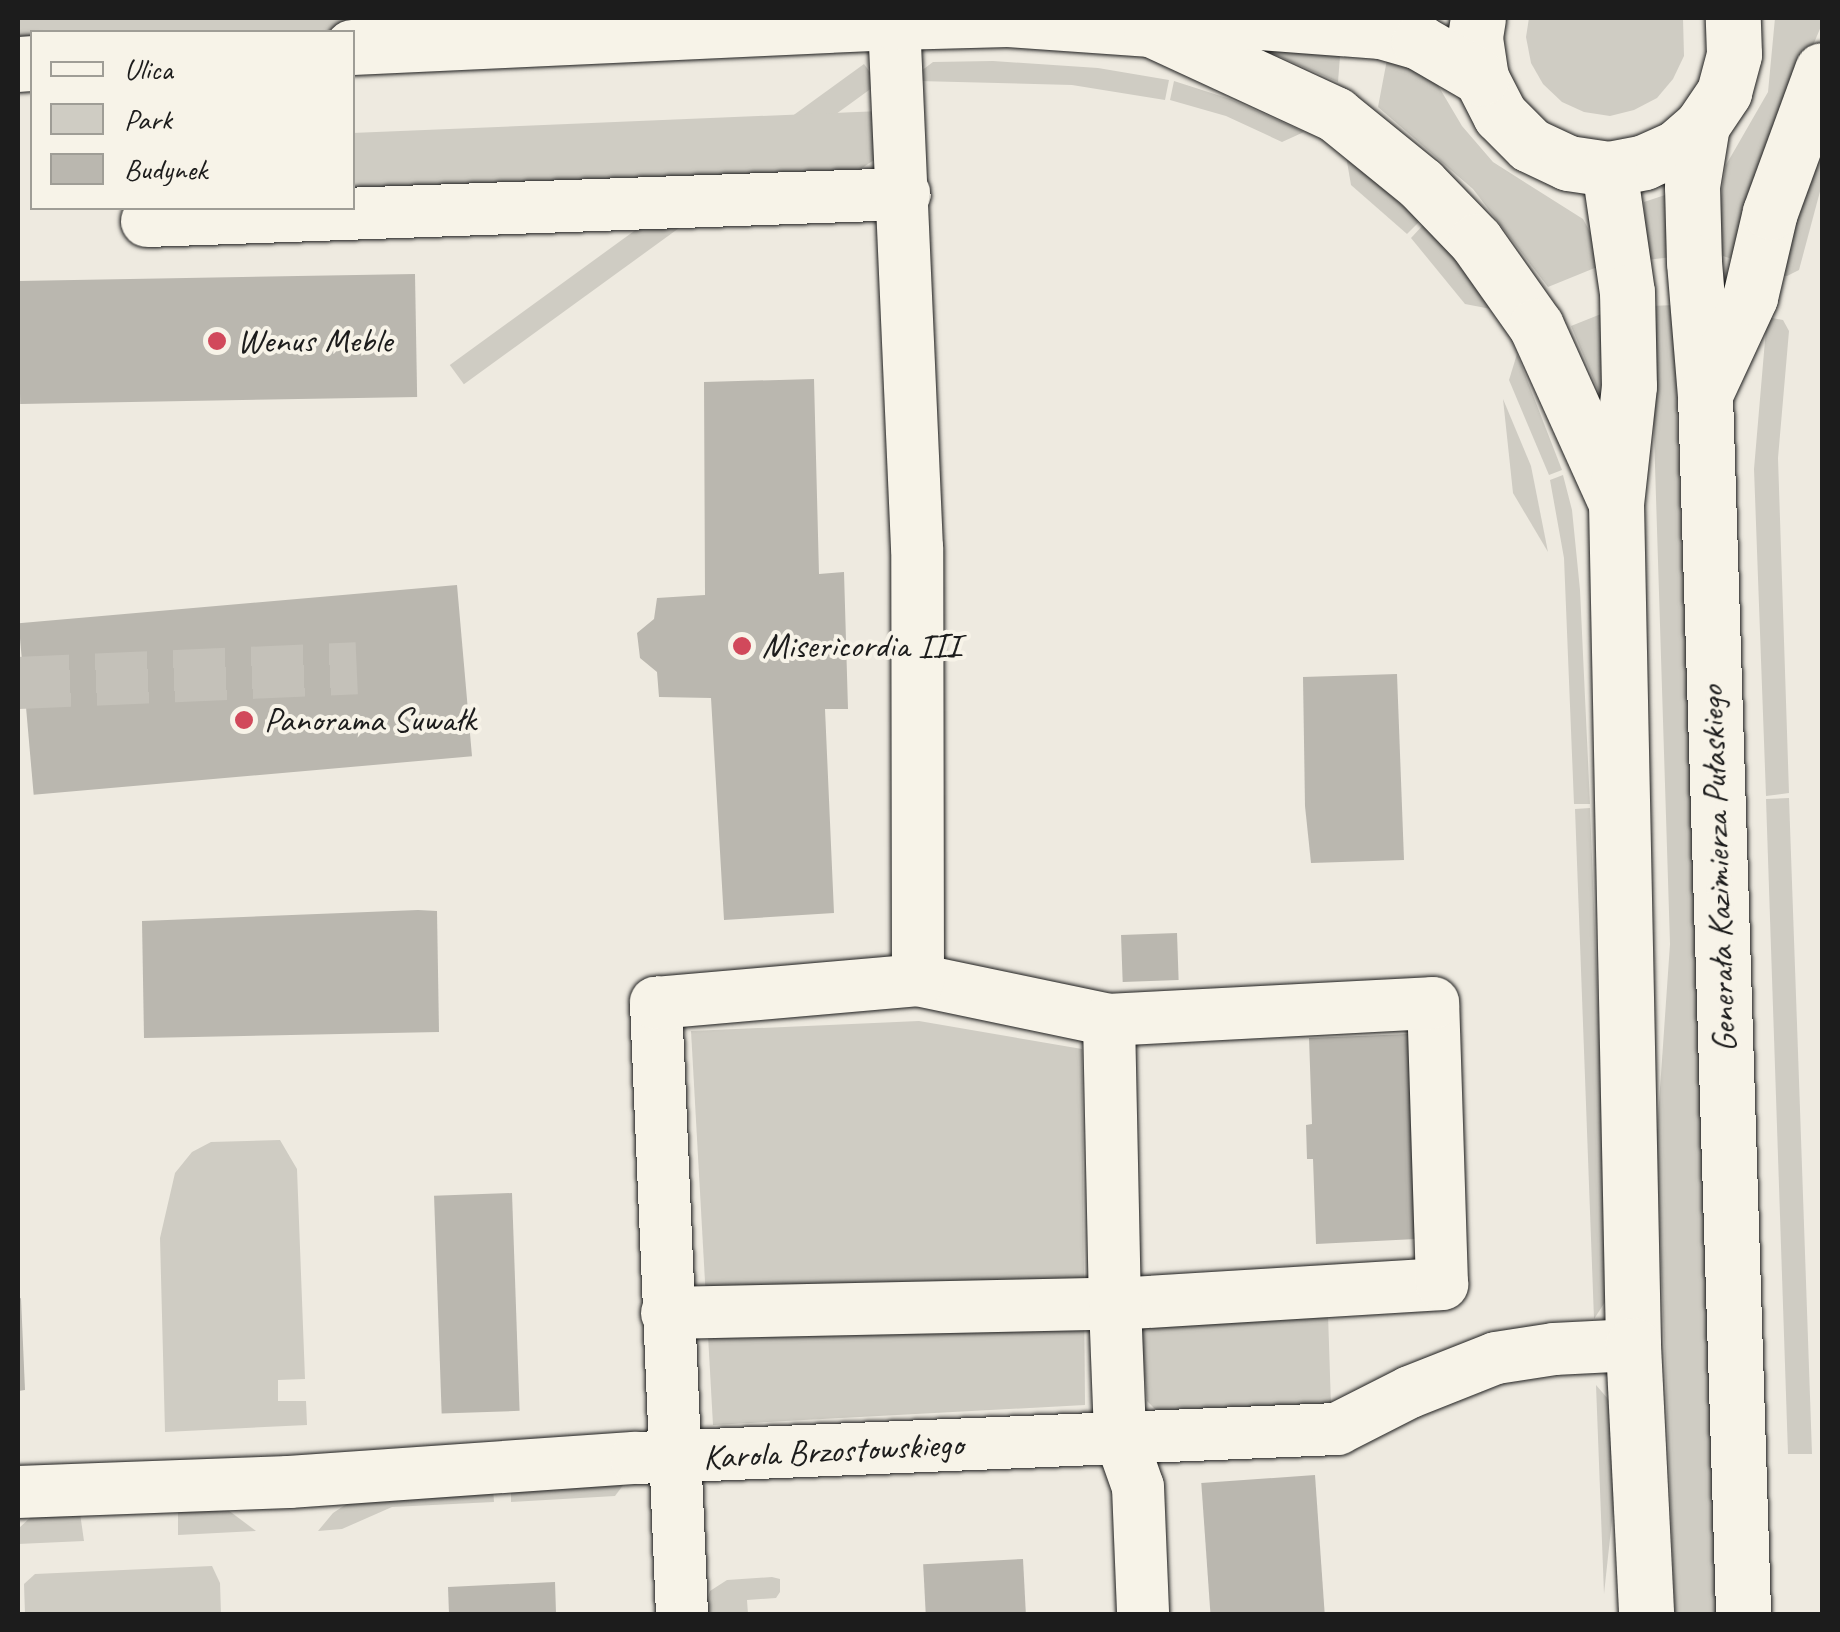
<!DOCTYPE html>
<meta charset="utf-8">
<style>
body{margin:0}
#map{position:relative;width:1840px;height:1632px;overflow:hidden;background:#eeeae0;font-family:Caveat,sans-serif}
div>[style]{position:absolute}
.green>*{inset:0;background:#cfccc3;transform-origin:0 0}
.building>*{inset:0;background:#bab7af;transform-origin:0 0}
.minor-tunnel>*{height:52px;margin-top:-26px;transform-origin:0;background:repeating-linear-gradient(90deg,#c4c1b9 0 52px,transparent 0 78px)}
.roads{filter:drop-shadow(0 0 2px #1c1c1c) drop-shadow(0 0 2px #1c1c1c)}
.minor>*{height:52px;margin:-26px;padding:0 26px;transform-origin:26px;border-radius:26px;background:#f7f3e8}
.major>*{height:55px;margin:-27.5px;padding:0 27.5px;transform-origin:27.5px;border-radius:27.5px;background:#f7f3e8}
.dots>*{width:28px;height:28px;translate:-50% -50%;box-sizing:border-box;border:5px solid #f7f3e8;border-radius:50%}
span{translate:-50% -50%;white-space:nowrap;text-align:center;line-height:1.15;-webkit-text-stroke:8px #f7f3e8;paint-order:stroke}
.poi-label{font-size:35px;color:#1c1c1c}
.left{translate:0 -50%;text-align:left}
.street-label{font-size:35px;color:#1c1c1c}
.frame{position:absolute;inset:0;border:20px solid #1c1c1c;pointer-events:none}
.legend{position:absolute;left:30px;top:30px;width:325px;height:180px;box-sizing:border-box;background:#f7f3e8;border:2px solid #9f9d96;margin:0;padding:12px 18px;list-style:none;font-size:30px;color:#1c1c1c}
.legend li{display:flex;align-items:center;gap:20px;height:50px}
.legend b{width:50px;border:2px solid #9f9d96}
</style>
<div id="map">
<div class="green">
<i style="clip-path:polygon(18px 18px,496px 18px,403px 28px,289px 32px,32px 32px,32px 43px,18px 43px)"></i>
<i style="clip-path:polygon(1529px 18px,1683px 18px,1684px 56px,1673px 79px,1657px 98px,1634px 110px,1610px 116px,1584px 112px,1562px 102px,1543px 84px,1531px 63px,1526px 37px)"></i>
<i style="clip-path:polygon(1775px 18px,1822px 18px,1822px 24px,1782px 119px,1741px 262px,1723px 256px,1718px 226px,1722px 189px,1726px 165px,1768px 92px)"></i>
<i style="clip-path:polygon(1341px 44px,1338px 82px,1260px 48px)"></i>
<i style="clip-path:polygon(1389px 49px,1433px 77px,1462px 126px,1493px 162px,1583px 219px,1607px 263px,1548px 287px,1473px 189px,1378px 107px)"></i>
<i style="clip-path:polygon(993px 61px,1098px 68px,1169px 80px,1165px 100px,1072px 85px,918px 81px,921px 71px,933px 62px)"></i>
<i style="left:864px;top:64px;width:24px;height:512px;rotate:54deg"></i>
<i style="clip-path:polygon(1174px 81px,1230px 99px,1304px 132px,1282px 142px,1226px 116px,1170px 100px)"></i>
<i style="clip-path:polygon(881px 111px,877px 158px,859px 170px,353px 196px,352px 133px)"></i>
<i style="clip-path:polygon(1822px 117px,1822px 184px,1799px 270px,1787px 276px,1774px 274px)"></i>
<i style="clip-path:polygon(1346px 156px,1420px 221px,1407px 234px,1351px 185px)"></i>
<i style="clip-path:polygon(1668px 194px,1673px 257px,1646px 260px,1644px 202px)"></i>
<i style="clip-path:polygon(1424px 224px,1463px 268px,1491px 309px,1465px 304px,1411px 238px)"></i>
<i style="clip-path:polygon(1675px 305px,1677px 410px,1721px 1614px,1675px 1614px,1661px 1262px,1657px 1132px,1670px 944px,1650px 306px)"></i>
<i style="clip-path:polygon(1611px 310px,1601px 397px,1571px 326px)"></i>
<i style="clip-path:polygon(1767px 317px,1783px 320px,1789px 331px,1778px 458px,1789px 793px,1766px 796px,1754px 469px)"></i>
<i style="clip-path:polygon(1517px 354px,1562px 470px,1549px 475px,1509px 380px)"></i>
<i style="clip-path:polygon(1503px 399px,1531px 466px,1548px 552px,1513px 493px)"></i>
<i style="clip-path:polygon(1563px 475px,1572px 510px,1580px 590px,1590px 804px,1574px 804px,1564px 558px,1550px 480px)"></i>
<i style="clip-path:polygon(1789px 798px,1798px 1052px,1812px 1454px,1788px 1454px,1766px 799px)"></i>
<i style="clip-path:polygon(1590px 808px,1608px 1254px,1607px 1299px,1594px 1319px,1575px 809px)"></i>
<i style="clip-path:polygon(919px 1021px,1082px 1049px,1085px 1405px,713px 1425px,691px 1031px)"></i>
<i style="clip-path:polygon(280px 1140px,297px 1169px,305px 1379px,278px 1380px,278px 1401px,306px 1401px,307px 1425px,165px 1432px,160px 1238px,175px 1173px,192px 1152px,211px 1142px)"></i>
<i style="clip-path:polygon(1328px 1314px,1331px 1406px,1157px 1411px,1147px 1401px,1140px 1318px)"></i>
<i style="clip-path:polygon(1596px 1385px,1608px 1399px,1616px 1483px,1604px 1594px)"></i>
<i style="clip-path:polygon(624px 1484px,615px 1496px,511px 1502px,511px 1489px)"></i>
<i style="clip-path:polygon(493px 1488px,494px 1502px,392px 1507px,342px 1529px,318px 1531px,333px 1513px,359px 1496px)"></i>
<i style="clip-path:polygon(224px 1507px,256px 1531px,178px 1535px,178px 1509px)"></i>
<i style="clip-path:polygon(80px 1513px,84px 1541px,18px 1544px,18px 1529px,33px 1515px)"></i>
<i style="clip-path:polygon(212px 1566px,220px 1583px,221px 1614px,25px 1614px,24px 1584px,35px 1574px)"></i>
<i style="clip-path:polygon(772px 1577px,780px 1579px,780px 1592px,776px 1598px,747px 1600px,748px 1614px,703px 1614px,710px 1591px,727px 1580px)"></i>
</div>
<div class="building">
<i style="left:415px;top:274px;width:123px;height:397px;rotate:89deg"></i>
<i style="clip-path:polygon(814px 379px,819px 574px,844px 572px,848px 709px,825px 709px,834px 913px,724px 920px,711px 698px,659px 697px,657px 672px,640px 658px,637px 633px,654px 619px,657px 598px,705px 595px,704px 382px)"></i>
<i style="left:457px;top:585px;width:172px;height:440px;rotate:85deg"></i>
<i style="clip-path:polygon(1397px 674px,1404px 860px,1311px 863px,1305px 806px,1303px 677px)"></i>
<i style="clip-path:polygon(418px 910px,437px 911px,439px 1032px,144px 1038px,142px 921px)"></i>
<i style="left:1177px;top:933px;width:47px;height:56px;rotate:88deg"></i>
<i style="clip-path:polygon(1409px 1034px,1416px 1239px,1316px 1244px,1313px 1159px,1307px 1159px,1306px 1125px,1312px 1124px,1309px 1038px)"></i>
<i style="left:512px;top:1193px;width:218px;height:78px;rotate:88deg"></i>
<i style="clip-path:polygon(21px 1298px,25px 1390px,18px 1391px,18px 1299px)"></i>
<i style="left:1315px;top:1475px;width:139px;height:114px;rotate:86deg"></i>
<i style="left:1023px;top:1559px;width:55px;height:100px;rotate:87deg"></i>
<i style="clip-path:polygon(555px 1582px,556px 1614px,449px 1614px,448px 1587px)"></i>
</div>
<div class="minor-tunnel">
<i style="left:18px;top:683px;width:339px;rotate:-2.5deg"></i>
</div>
<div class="roads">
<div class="minor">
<i style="left:147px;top:221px;width:758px;rotate:-2.04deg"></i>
<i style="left:918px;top:980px;width:195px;rotate:11.8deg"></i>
<i style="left:667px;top:1313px;width:448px;rotate:-1.2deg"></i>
<i style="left:1115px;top:1304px;width:328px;rotate:-3.5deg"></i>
<i style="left:1442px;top:1284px;width:281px;rotate:-91.8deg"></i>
<i style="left:1433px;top:1003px;width:324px;rotate:177deg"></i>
<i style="left:1109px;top:1020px;width:284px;rotate:88.8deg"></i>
<i style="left:1115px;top:1304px;width:132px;rotate:87.8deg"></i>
<i style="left:1120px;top:1436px;width:54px;rotate:70.6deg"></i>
<i style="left:1138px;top:1487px;width:127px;rotate:87.7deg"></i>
<i style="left:18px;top:1492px;width:271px;rotate:-2.1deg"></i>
<i style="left:289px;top:1482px;width:348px;rotate:-4deg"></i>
<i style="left:636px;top:1458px;width:702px;rotate:-2.37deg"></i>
<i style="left:1337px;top:1429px;width:82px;rotate:-26.9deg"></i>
<i style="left:1410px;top:1392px;width:92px;rotate:-21.6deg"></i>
<i style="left:1496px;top:1358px;width:59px;rotate:-8.8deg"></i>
<i style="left:1554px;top:1349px;width:79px;rotate:-2.9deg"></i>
<i style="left:682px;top:1614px;width:612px;rotate:-92.44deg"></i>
<i style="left:656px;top:1003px;width:263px;rotate:-5deg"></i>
<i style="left:918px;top:980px;width:432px;rotate:-90.1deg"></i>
<i style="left:917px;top:548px;width:527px;rotate:-92.5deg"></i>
</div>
<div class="major">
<i style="left:1478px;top:18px;width:20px;rotate:99deg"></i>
<i style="left:1475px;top:38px;width:40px;rotate:81.5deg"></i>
<i style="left:1481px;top:78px;width:42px;rotate:62.8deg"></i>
<i style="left:1500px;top:115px;width:42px;rotate:45deg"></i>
<i style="left:1530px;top:145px;width:42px;rotate:25.3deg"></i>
<i style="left:1568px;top:163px;width:41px;rotate:8.3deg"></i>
<i style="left:1609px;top:169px;width:36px;rotate:-11deg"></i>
<i style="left:1644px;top:162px;width:35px;rotate:-24deg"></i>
<i style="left:1676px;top:148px;width:35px;rotate:-41deg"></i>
<i style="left:1702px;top:125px;width:40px;rotate:-56deg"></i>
<i style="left:1724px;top:92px;width:39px;rotate:-75deg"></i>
<i style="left:1734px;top:54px;width:36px;rotate:-92deg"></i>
<i style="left:1151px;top:29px;width:203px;rotate:24.8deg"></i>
<i style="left:1335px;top:114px;width:111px;rotate:39.1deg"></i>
<i style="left:1421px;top:184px;width:79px;rotate:46deg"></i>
<i style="left:1476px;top:241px;width:104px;rotate:54.8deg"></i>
<i style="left:1536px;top:326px;width:190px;rotate:65.7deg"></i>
<i style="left:352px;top:47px;width:543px;rotate:-2.64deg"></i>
<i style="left:894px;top:22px;width:114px;rotate:-1.5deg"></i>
<i style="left:1008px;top:19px;width:143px;rotate:4deg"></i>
<i style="left:1151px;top:29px;width:96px;rotate:-4.8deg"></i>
<i style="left:1247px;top:21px;width:134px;rotate:4.3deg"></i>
<i style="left:1381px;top:31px;width:40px;rotate:16deg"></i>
<i style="left:1419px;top:42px;width:72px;rotate:30.1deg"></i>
<i style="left:18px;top:64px;width:14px;rotate:-4deg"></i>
<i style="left:1702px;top:125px;width:62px;rotate:99.3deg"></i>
<i style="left:1692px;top:186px;width:76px;rotate:88.5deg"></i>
<i style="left:1694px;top:262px;width:133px;rotate:85.3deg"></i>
<i style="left:1705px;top:395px;width:1220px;rotate:88.21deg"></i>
<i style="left:1609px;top:169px;width:124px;rotate:81.7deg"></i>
<i style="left:1627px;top:292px;width:94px;rotate:88.8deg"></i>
<i style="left:1629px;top:386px;width:118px;rotate:96.3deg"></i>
<i style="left:1616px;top:503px;width:842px;rotate:88.84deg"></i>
<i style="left:1633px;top:1345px;width:269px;rotate:87.2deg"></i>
<i style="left:1706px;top:392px;width:105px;rotate:-65.1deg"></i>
<i style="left:1750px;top:297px;width:87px;rotate:-76.8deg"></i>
<i style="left:1770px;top:212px;width:151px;rotate:-69.9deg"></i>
</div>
</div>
<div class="dots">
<i style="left:217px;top:341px;background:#d1495b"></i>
<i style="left:742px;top:646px;background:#d1495b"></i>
<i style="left:244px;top:720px;background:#d1495b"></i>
</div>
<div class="poi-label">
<span class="left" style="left:237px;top:341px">Wenus Meble</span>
<span class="left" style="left:762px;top:646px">Misericordia III</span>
<span class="left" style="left:264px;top:720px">Panorama Suwałk</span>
</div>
<div class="street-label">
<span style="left:1718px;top:869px;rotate:-92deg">Generała Kazimierza Pułaskiego</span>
<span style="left:833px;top:1451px;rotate:-3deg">Karola Brzostowskiego</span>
</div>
<div class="frame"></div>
<ul class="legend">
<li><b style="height:12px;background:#f7f3e8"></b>Ulica</li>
<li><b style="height:28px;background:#cfccc3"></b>Park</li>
<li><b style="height:28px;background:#bab7af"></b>Budynek</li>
</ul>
</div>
